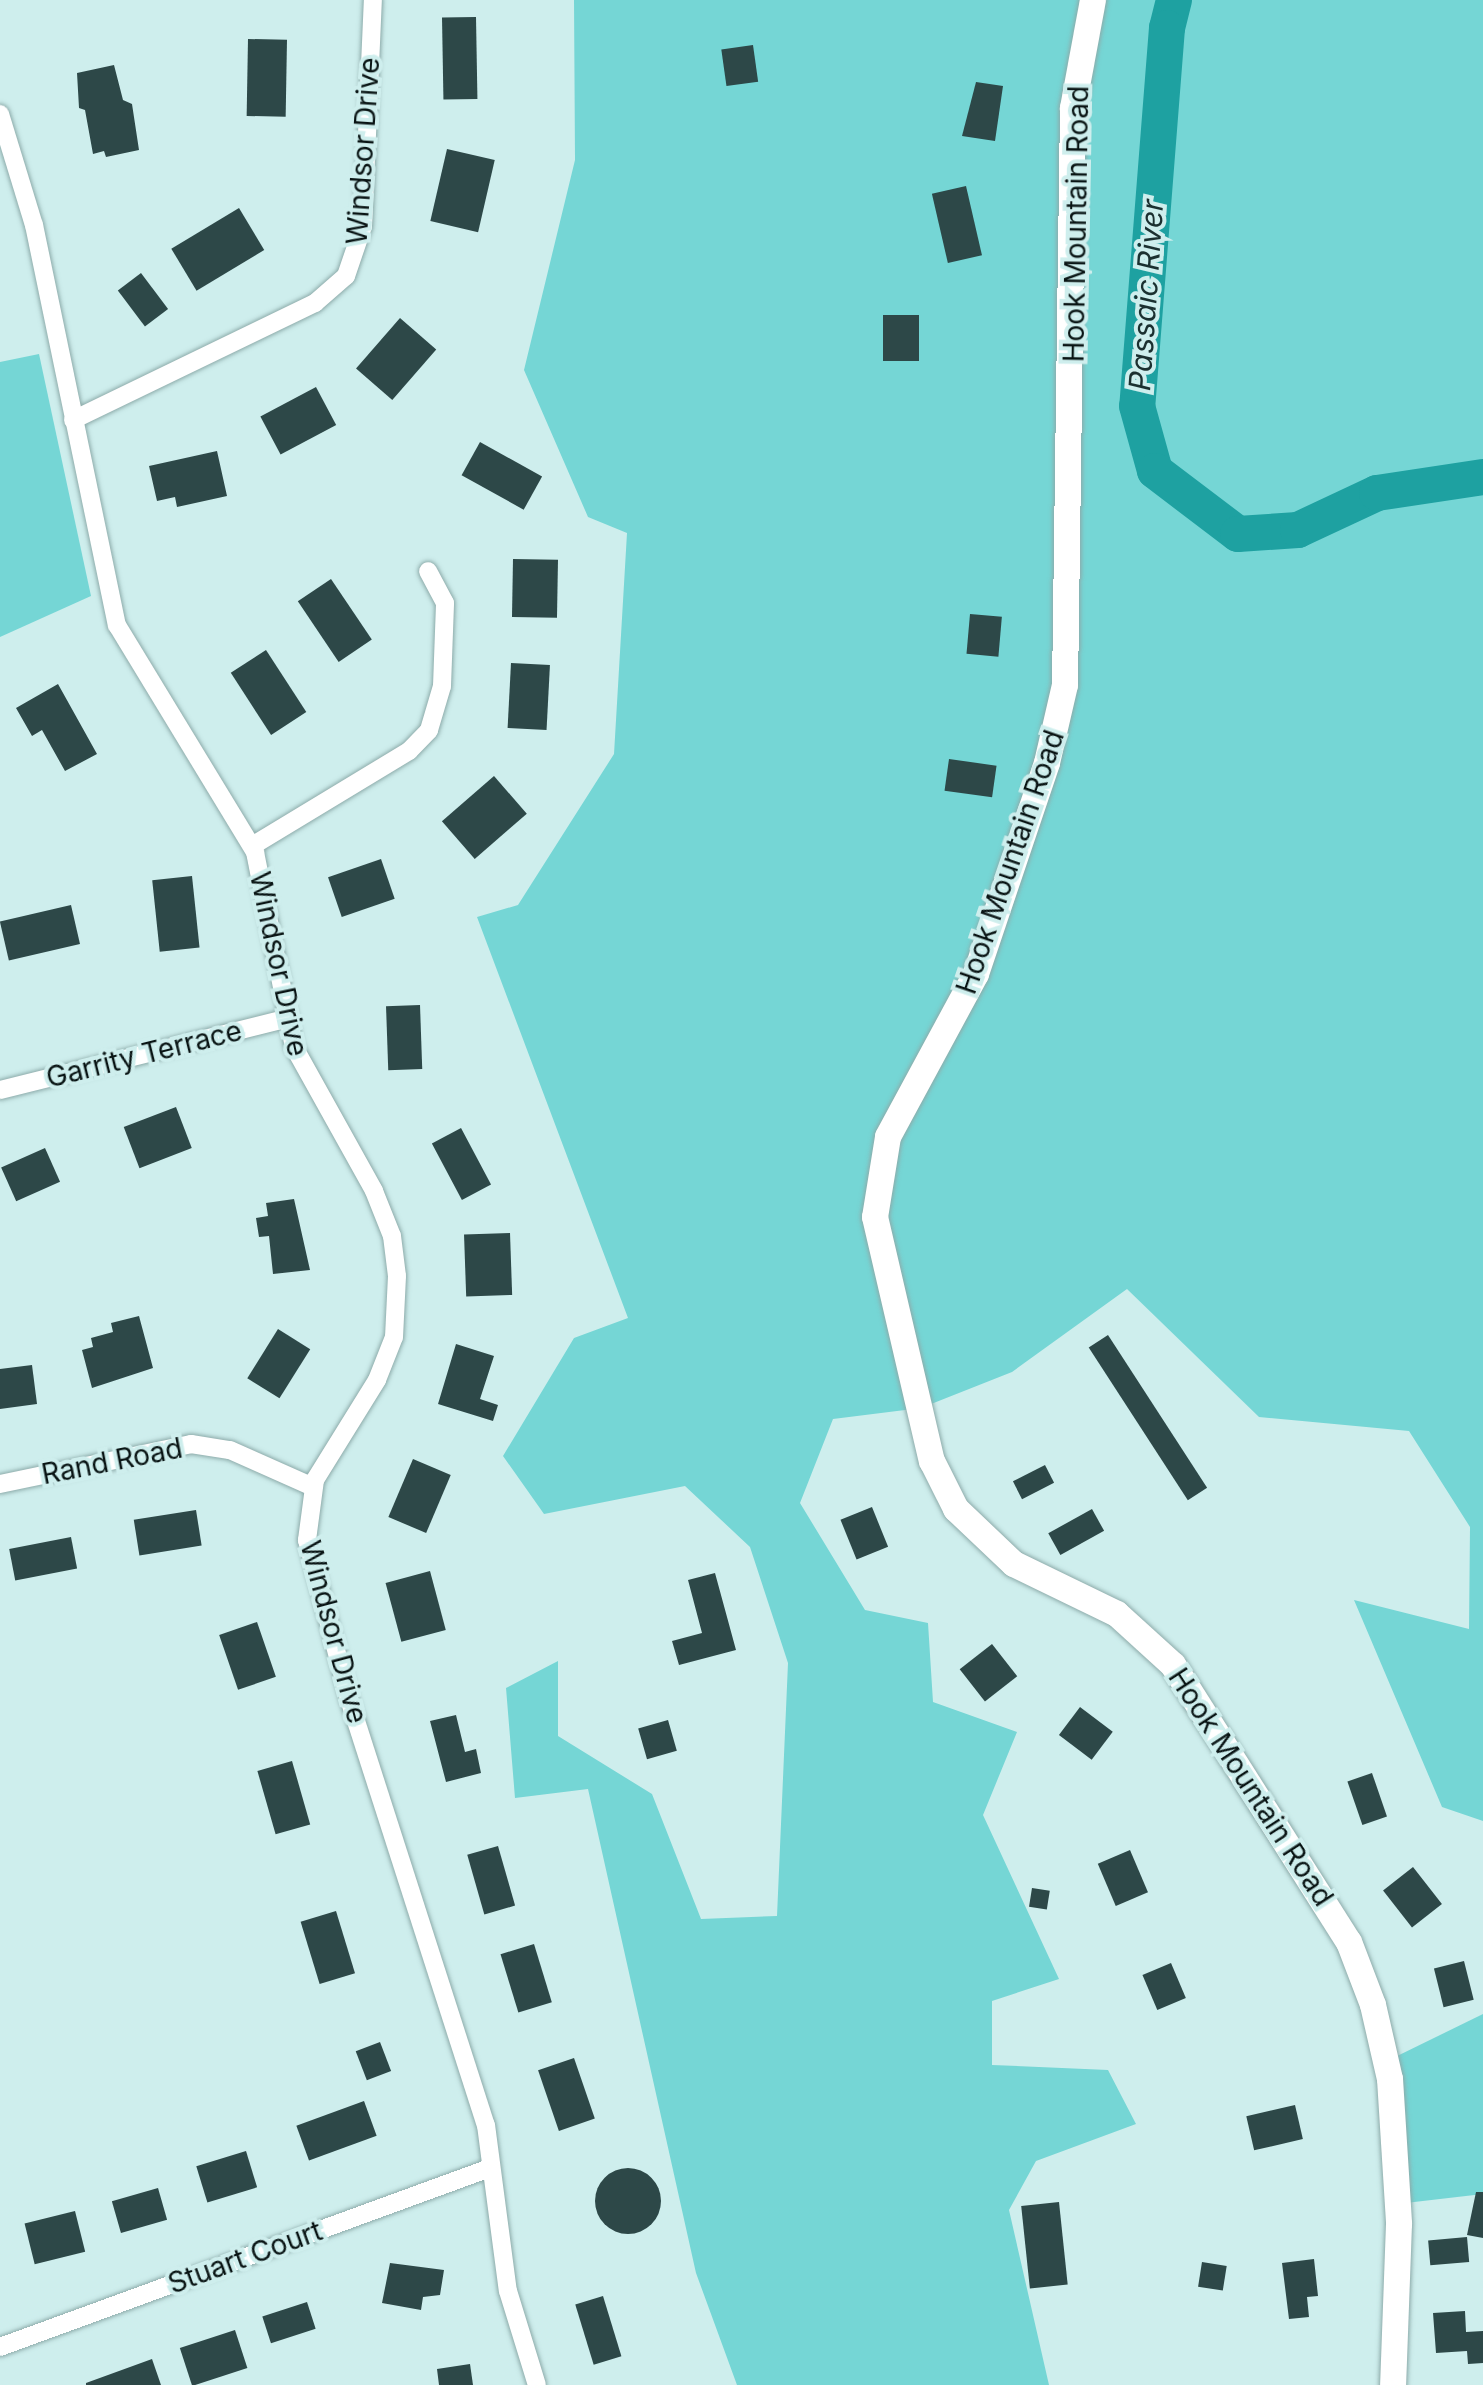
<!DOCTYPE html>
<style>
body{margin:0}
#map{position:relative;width:1483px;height:2385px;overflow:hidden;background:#ceeeed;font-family:Inter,sans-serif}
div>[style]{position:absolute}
.green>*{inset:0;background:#75d6d5}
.river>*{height:36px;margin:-18px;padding:0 18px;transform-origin:18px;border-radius:18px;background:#1ea1a1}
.building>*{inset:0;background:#2d4848;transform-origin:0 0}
.round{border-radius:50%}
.roads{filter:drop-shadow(0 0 2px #8dabaa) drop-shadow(0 0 2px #8dabaa)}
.street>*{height:18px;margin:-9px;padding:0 9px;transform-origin:9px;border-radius:9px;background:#fff}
.secondary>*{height:26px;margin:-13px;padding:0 13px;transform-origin:13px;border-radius:13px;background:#fff}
span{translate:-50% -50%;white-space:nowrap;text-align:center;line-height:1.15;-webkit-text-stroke:8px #ceeeed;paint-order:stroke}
.street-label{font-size:28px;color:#091414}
.water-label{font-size:30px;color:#1b3030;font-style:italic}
</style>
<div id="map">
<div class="green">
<i style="clip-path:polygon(574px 0,1483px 0,1483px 1821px,1442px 1807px,1354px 1600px,1469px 1629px,1470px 1527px,1409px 1431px,1259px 1417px,1127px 1289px,1012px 1372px,921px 1408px,833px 1419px,800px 1503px,865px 1610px,928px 1623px,933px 1702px,1017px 1732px,983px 1815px,1059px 1979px,992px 2001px,992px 2065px,1108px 2070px,1136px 2124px,1036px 2161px,1009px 2210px,1049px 2385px,737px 2385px,696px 2273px,588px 1789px,515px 1798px,506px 1688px,558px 1661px,558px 1736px,652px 1794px,701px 1919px,777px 1916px,788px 1663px,750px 1547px,685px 1486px,544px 1514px,503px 1456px,574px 1338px,628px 1318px,477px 917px,518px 905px,614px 754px,627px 533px,588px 517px,524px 370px,575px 160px)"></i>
<i style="clip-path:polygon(39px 354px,91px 596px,0 637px,0 362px)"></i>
<i style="clip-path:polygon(1483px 2014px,1483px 2194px,1397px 2204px,1389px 2060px)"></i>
</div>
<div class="river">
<i style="left:1174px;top:0;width:29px;rotate:104deg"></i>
<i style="left:1167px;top:28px;width:379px;rotate:94.5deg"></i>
<i style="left:1137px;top:406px;width:67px;rotate:74.5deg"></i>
<i style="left:1155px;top:471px;width:104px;rotate:37.2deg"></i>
<i style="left:1238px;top:534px;width:60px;rotate:-3.8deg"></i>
<i style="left:1298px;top:530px;width:87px;rotate:-25.1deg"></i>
<i style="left:1377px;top:493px;width:107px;rotate:-8.6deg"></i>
</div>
<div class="building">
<i style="left:476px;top:17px;width:82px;height:34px;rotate:89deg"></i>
<i style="left:248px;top:39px;width:39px;height:77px;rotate:1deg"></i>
<i style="left:753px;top:45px;width:37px;height:32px;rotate:82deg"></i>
<i style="clip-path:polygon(114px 65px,123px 100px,132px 104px,139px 150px,106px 157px,104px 151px,93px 154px,85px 110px,79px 108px,77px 73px)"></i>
<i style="clip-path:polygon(976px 82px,1003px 86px,995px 141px,962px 136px)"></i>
<i style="left:447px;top:149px;width:49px;height:74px;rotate:13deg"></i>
<i style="left:966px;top:186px;width:71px;height:35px;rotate:77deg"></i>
<i style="left:239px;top:208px;width:49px;height:79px;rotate:59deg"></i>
<i style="left:141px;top:273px;width:45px;height:29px;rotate:53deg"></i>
<i style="left:883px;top:315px;width:36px;height:46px"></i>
<i style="left:400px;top:318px;width:48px;height:67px;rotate:41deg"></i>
<i style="left:316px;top:387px;width:43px;height:63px;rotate:62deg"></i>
<i style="left:480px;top:442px;width:71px;height:38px;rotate:29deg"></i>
<i style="clip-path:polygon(217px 451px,227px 496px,177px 507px,175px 497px,157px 501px,149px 466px)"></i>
<i style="left:513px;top:559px;width:45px;height:58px;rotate:1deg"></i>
<i style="left:331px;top:579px;width:73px;height:40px;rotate:56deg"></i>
<i style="left:970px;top:614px;width:32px;height:40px;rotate:5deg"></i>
<i style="left:266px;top:650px;width:74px;height:42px;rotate:57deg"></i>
<i style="left:511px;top:663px;width:39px;height:65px;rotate:3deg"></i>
<i style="clip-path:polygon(58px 684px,97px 754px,65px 771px,42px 730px,32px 736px,16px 708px)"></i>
<i style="left:949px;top:759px;width:48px;height:32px;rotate:8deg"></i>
<i style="left:494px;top:776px;width:50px;height:69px;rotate:49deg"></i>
<i style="left:381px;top:859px;width:42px;height:56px;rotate:71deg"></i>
<i style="left:192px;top:876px;width:72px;height:40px;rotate:84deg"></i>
<i style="left:71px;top:905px;width:40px;height:73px;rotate:77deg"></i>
<i style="left:420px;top:1005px;width:64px;height:34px;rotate:88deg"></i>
<i style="left:176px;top:1107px;width:44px;height:56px;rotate:69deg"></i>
<i style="left:461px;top:1128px;width:64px;height:33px;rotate:62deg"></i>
<i style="left:45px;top:1148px;width:37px;height:48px;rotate:66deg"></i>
<i style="clip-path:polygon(294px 1199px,310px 1270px,273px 1274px,269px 1236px,259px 1237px,256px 1218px,268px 1216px,266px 1203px)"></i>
<i style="left:510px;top:1233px;width:62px;height:46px;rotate:88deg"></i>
<i style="clip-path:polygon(139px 1316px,153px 1368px,92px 1388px,82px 1350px,93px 1347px,91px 1338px,113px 1332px,111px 1323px)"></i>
<i style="left:278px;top:1329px;width:38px;height:58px;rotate:32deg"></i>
<i style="left:1108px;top:1335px;width:182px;height:23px;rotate:57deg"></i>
<i style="clip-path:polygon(456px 1344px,494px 1356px,480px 1399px,498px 1405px,493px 1421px,438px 1404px)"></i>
<i style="clip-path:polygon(32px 1365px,37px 1404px,0 1409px,0 1369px)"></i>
<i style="left:413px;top:1459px;width:41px;height:63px;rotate:23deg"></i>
<i style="left:1045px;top:1465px;width:20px;height:36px;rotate:63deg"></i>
<i style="left:872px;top:1507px;width:43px;height:34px;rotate:68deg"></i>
<i style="left:1092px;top:1509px;width:25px;height:50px;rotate:61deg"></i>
<i style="left:196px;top:1510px;width:36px;height:63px;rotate:81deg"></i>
<i style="left:71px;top:1537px;width:32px;height:63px;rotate:79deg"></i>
<i style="left:430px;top:1571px;width:61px;height:46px;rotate:75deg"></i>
<i style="clip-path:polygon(715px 1573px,736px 1650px,679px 1665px,672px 1641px,702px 1633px,688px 1580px)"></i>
<i style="left:257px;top:1622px;width:58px;height:40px;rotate:71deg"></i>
<i style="left:992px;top:1644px;width:41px;height:41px;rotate:52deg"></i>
<i style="left:1080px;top:1707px;width:41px;height:35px;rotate:37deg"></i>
<i style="clip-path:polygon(456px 1715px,465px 1752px,476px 1749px,481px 1773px,446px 1782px,430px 1721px)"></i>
<i style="left:668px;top:1720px;width:32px;height:31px;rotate:74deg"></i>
<i style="left:292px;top:1761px;width:66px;height:36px;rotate:74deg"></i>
<i style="left:1372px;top:1773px;width:46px;height:26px;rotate:71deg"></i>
<i style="left:498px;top:1846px;width:62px;height:32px;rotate:74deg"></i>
<i style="left:1130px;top:1850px;width:46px;height:35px;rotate:67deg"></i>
<i style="left:1413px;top:1867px;width:47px;height:38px;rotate:52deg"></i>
<i style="left:1032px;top:1888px;width:18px;height:19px;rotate:9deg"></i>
<i style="left:336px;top:1911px;width:65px;height:37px;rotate:73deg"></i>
<i style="left:534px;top:1944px;width:61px;height:35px;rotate:73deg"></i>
<i style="left:1464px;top:1961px;width:40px;height:31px;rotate:76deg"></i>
<i style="left:1171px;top:1963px;width:38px;height:31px;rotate:67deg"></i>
<i style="left:380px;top:2042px;width:31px;height:26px;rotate:69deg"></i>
<i style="left:574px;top:2058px;width:64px;height:38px;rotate:71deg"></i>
<i style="left:364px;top:2101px;width:37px;height:72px;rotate:70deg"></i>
<i style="left:1295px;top:2105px;width:35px;height:50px;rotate:77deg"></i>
<i style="left:246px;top:2151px;width:38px;height:52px;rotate:73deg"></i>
<i class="round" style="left:595px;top:2168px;width:66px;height:66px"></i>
<i style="left:158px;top:2188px;width:33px;height:48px;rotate:74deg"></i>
<i style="clip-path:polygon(1476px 2192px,1483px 2192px,1483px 2238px,1467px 2235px)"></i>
<i style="left:1059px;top:2202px;width:83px;height:38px;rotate:84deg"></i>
<i style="left:75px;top:2211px;width:42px;height:52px;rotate:76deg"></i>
<i style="left:1467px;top:2237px;width:25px;height:39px;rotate:85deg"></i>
<i style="clip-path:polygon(1314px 2259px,1318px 2296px,1307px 2297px,1309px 2317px,1289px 2319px,1282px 2263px)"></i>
<i style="left:1202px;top:2262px;width:25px;height:25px;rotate:9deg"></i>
<i style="clip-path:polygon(390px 2263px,444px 2270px,440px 2295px,423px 2297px,421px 2310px,382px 2303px)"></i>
<i style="left:603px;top:2296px;width:63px;height:29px;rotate:73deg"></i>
<i style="left:307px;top:2302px;width:28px;height:47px;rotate:72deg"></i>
<i style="clip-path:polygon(1465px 2311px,1466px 2332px,1483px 2331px,1483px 2363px,1468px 2364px,1467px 2351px,1436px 2353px,1433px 2313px)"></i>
<i style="left:235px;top:2330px;width:40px;height:58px;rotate:72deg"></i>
<i style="clip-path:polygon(152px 2359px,161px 2385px,86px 2385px,86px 2383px)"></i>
<i style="clip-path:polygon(470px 2364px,473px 2385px,439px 2385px,437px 2369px)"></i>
</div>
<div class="roads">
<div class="street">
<i style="left:0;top:114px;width:116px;rotate:73deg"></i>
<i style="left:34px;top:225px;width:409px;rotate:78.3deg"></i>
<i style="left:117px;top:625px;width:266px;rotate:58.7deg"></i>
<i style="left:255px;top:852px;width:199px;rotate:78.7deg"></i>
<i style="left:294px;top:1047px;width:165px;rotate:60.9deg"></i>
<i style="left:374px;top:1191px;width:48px;rotate:68.2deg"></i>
<i style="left:392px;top:1236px;width:40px;rotate:82.9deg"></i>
<i style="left:397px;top:1276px;width:61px;rotate:92.8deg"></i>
<i style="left:394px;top:1337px;width:46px;rotate:111.6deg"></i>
<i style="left:377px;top:1380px;width:118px;rotate:121.8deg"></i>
<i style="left:315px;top:1480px;width:61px;rotate:97.6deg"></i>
<i style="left:307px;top:1540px;width:164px;rotate:75.2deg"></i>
<i style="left:349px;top:1699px;width:447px;rotate:72.2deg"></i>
<i style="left:486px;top:2125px;width:167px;rotate:82.5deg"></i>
<i style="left:508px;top:2291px;width:98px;rotate:72.9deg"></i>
<i style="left:73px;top:420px;width:269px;rotate:-25.8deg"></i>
<i style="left:315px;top:303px;width:41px;rotate:-41.1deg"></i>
<i style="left:346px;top:276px;width:53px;rotate:-71.2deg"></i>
<i style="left:363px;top:226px;width:226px;rotate:-87.5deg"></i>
<i style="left:252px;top:846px;width:184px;rotate:-31.2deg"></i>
<i style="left:409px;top:751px;width:29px;rotate:-46deg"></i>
<i style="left:429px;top:730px;width:46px;rotate:-73.5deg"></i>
<i style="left:442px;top:686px;width:83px;rotate:-87.9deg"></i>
<i style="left:445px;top:603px;width:36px;rotate:-118deg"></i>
<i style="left:0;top:1090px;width:298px;rotate:-14deg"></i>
<i style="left:0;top:1484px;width:195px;rotate:-11.8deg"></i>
<i style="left:191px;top:1444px;width:39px;rotate:9deg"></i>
<i style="left:230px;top:1450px;width:91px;rotate:24deg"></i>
<i style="left:0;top:2347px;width:522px;rotate:-20.07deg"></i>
</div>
<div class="secondary">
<i style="left:1093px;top:0;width:110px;rotate:100.5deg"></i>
<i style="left:1073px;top:108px;width:577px;rotate:90.79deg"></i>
<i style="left:1065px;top:685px;width:80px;rotate:103deg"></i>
<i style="left:1047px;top:763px;width:223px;rotate:108.6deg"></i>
<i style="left:976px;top:974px;width:185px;rotate:118.4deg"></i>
<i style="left:888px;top:1137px;width:81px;rotate:99.2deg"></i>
<i style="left:875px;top:1217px;width:251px;rotate:76.9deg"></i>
<i style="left:932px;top:1461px;width:54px;rotate:63.4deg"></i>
<i style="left:956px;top:1509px;width:80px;rotate:43.5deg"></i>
<i style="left:1014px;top:1564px;width:114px;rotate:25.9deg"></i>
<i style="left:1117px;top:1614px;width:76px;rotate:42.3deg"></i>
<i style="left:1173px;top:1665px;width:328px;rotate:57.6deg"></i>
<i style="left:1349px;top:1942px;width:67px;rotate:69.1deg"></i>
<i style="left:1373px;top:2005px;width:76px;rotate:77.1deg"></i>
<i style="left:1390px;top:2079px;width:145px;rotate:86.4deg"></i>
<i style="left:1399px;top:2224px;width:161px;rotate:92.1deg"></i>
</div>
</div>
<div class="street-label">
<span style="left:363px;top:151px;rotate:-86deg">Windsor Drive</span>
<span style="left:1076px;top:224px;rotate:-89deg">Hook Mountain Road</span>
<span style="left:1010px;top:862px;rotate:-71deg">Hook Mountain Road</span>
<span style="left:279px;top:964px;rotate:78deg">Windsor Drive</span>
<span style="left:144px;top:1054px;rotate:-14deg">Garrity Terrace</span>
<span style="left:112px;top:1461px;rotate:-11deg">Rand Road</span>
<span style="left:334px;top:1632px;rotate:75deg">Windsor Drive</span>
<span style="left:1251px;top:1787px;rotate:57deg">Hook Mountain Road</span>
<span style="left:245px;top:2257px;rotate:-20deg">Stuart Court</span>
</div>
<div class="water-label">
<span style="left:1146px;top:295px;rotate:-86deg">Passaic River</span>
</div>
</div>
